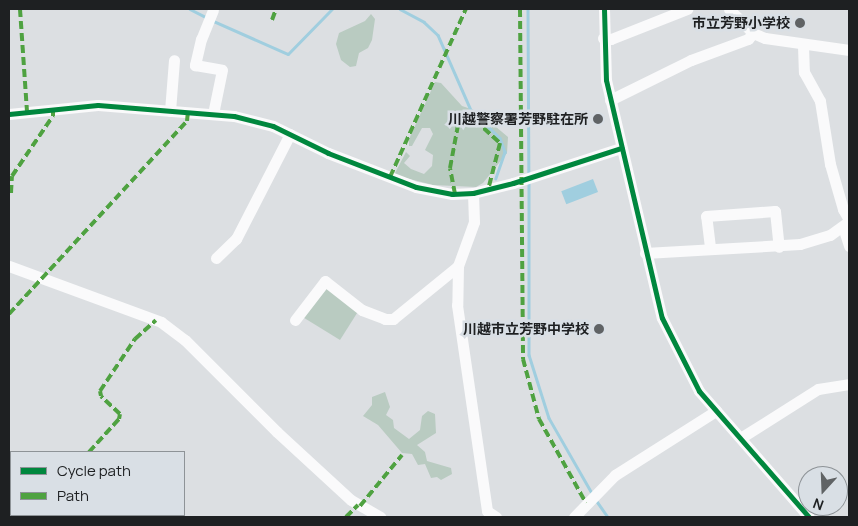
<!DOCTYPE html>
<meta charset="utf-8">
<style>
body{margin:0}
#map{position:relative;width:858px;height:526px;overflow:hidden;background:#dcdfe2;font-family:Manrope,"Noto Sans JP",sans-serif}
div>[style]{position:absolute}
.green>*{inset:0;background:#b9cbc1}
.water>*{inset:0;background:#a0cedf;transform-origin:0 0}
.stream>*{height:2.5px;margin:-1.25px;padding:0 1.25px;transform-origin:1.25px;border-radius:1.25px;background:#a0cedf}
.minor>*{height:11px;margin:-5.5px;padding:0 5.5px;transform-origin:5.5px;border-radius:5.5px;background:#fafafb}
.quiet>*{height:4px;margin-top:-2px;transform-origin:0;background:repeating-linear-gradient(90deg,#4fa241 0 8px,transparent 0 12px)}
.cycleway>*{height:5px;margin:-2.5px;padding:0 2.5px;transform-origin:2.5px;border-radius:2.5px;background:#00873e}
.dots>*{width:14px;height:14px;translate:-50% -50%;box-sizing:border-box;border:2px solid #d9dfe5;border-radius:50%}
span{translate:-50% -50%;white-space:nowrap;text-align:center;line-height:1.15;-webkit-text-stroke:5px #d9dfe5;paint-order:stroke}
.poi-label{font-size:14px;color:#1e2022;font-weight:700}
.right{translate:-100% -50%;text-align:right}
.frame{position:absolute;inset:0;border:10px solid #1e2022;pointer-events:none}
.legend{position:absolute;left:10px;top:451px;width:175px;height:65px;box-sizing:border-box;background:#d9dfe5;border:1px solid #8e9397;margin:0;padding:6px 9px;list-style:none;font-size:15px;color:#1e2022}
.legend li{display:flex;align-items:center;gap:10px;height:25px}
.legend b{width:25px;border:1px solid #8e9397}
.north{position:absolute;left:798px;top:466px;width:50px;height:50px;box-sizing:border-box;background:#d9dfe5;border:1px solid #8e9397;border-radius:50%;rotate:200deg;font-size:14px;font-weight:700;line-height:20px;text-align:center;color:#1e2022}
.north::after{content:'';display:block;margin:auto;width:18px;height:22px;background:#606365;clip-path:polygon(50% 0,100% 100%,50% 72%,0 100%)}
</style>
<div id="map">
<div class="green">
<i style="clip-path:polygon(371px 14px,375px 19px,372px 40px,368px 48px,359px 53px,356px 66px,350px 67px,341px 60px,336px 44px,339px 33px,365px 21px)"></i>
<i style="clip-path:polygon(435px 82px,441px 83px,462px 106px,477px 111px,508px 137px,507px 153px,483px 183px,476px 187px,433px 185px,394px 175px,406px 152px,410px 156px,404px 163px,411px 169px,424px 174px,432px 166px,433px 155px,425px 150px,433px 134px,430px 128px,422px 128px,412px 146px,409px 146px,409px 139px)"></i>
<i style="clip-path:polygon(325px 285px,359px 310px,340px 340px,301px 316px)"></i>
<i style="clip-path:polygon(385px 392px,390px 407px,386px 415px,393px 420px,394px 428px,409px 439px,420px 430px,422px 416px,428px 411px,435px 414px,436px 433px,417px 445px,425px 452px,427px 461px,451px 468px,452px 474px,441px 480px,437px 477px,431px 478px,425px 464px,418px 465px,412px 454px,402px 453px,378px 425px,363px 416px,372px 405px,372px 397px)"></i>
</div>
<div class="water">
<i style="left:593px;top:179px;width:14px;height:34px;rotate:69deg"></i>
</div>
<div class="stream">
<i style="left:190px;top:9px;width:18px;rotate:27deg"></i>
<i style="left:400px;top:9px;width:27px;rotate:28deg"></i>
<i style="left:424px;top:22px;width:19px;rotate:43deg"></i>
<i style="left:438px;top:35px;width:82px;rotate:66.3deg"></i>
<i style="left:471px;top:110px;width:40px;rotate:44deg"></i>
<i style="left:500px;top:138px;width:15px;rotate:70deg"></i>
<i style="left:505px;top:152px;width:28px;rotate:109deg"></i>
<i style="left:528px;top:9px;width:164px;rotate:89.7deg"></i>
<i style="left:211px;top:20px;width:84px;rotate:23.8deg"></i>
<i style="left:288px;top:54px;width:63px;rotate:-45.6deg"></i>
<i style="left:529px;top:181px;width:174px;rotate:90deg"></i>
<i style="left:529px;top:355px;width:66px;rotate:72.4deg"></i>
<i style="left:549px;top:418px;width:86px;rotate:60.2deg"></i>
<i style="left:596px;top:500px;width:21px;rotate:55deg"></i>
</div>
<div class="minor">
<i style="left:604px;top:9px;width:71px;rotate:88.4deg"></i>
<i style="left:606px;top:80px;width:244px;rotate:76.8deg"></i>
<i style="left:662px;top:318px;width:82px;rotate:63.1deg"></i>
<i style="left:699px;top:391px;width:167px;rotate:48.9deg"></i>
<i style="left:729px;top:9px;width:34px;rotate:45deg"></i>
<i style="left:753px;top:33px;width:13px;rotate:23deg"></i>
<i style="left:765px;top:38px;width:85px;rotate:8.1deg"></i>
<i style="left:213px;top:10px;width:31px;rotate:112deg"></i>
<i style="left:201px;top:39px;width:27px;rotate:103deg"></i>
<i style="left:195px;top:65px;width:27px;rotate:10deg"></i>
<i style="left:222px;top:70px;width:45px;rotate:101.6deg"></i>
<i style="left:603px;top:38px;width:8px;rotate:7deg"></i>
<i style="left:611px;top:39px;width:82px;rotate:-21.5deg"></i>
<i style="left:803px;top:46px;width:26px;rotate:88deg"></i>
<i style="left:804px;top:72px;width:33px;rotate:61deg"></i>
<i style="left:820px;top:101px;width:64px;rotate:81deg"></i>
<i style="left:830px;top:164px;width:47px;rotate:73.9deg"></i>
<i style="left:843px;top:209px;width:13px;rotate:61deg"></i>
<i style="left:610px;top:100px;width:90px;rotate:-26.3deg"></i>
<i style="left:691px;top:60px;width:61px;rotate:-20.2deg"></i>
<i style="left:748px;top:39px;width:8px;rotate:-50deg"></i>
<i style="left:170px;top:111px;width:51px;rotate:-85.5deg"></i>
<i style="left:9px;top:114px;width:89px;rotate:-5.8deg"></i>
<i style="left:98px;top:105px;width:136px;rotate:4.6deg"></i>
<i style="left:234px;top:116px;width:40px;rotate:14.4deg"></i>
<i style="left:273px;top:126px;width:61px;rotate:26.1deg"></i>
<i style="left:328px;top:153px;width:94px;rotate:21.1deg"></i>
<i style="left:416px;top:187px;width:37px;rotate:11deg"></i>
<i style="left:452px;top:194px;width:21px;rotate:-3deg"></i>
<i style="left:473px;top:193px;width:41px;rotate:-14deg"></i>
<i style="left:513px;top:183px;width:114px;rotate:-18deg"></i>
<i style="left:473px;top:193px;width:29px;rotate:88deg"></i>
<i style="left:474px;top:222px;width:47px;rotate:110deg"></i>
<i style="left:458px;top:266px;width:39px;rotate:91deg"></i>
<i style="left:457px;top:305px;width:208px;rotate:81.7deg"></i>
<i style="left:487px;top:511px;width:11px;rotate:34deg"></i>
<i style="left:843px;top:227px;width:20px;rotate:72deg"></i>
<i style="left:710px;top:247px;width:31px;rotate:-97deg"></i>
<i style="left:706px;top:216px;width:69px;rotate:-4.1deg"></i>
<i style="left:775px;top:211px;width:36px;rotate:84deg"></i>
<i style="left:645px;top:253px;width:155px;rotate:-3.3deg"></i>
<i style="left:800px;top:244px;width:31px;rotate:-17deg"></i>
<i style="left:830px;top:235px;width:24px;rotate:-36deg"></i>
<i style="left:216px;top:258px;width:28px;rotate:-44deg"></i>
<i style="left:236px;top:239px;width:118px;rotate:-62.8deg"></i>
<i style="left:9px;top:266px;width:162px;rotate:20.2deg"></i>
<i style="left:161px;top:322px;width:30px;rotate:37deg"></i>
<i style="left:185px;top:340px;width:130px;rotate:45deg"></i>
<i style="left:277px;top:432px;width:100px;rotate:42.6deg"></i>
<i style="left:351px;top:500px;width:34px;rotate:30deg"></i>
<i style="left:295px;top:320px;width:49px;rotate:-52.4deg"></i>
<i style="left:325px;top:281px;width:47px;rotate:38.1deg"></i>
<i style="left:362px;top:310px;width:25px;rotate:21deg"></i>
<i style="left:385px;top:319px;width:8px"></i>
<i style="left:393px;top:319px;width:84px;rotate:-39.2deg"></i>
<i style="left:742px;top:437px;width:90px;rotate:-32.3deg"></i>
<i style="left:818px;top:389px;width:31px;rotate:-9deg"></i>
<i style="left:574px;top:517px;width:59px;rotate:-45.7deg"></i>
<i style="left:615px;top:475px;width:120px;rotate:-32.4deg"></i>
</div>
<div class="quiet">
<i style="left:20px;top:9px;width:102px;rotate:86.1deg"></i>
<i style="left:520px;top:9px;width:350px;rotate:89.5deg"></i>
<i style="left:523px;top:359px;width:62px;rotate:75.1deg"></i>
<i style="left:539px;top:419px;width:96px;rotate:60.8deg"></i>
<i style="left:272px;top:20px;width:12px;rotate:-70deg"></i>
<i style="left:390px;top:177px;width:184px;rotate:-65.7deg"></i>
<i style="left:11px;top:193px;width:17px;rotate:-87deg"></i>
<i style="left:12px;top:176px;width:73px;rotate:-55.7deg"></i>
<i style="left:53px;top:116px;width:8px;rotate:-90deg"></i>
<i style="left:455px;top:194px;width:26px;rotate:-101deg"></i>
<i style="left:450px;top:168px;width:49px;rotate:-79.4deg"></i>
<i style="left:459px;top:120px;width:6px;rotate:-72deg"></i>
<i style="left:461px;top:114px;width:5px;rotate:-22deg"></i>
<i style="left:466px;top:112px;width:46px;rotate:42.4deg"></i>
<i style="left:500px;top:143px;width:49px;rotate:104.3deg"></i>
<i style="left:9px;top:314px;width:263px;rotate:-47.3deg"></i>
<i style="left:187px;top:121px;width:9px;rotate:-84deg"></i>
<i style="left:89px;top:452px;width:45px;rotate:-47.7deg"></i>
<i style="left:119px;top:419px;width:5px;rotate:-79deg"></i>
<i style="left:120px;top:414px;width:26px;rotate:-137deg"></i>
<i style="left:101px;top:396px;width:5px;rotate:-101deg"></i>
<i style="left:100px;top:391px;width:63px;rotate:-56.1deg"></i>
<i style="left:135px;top:339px;width:28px;rotate:-42deg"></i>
<i style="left:9px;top:455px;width:3px;rotate:45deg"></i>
<i style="left:360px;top:506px;width:66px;rotate:-50.5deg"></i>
<i style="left:75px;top:515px;width:3px;rotate:45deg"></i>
<i style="left:28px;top:517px;width:4px;rotate:-34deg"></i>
<i style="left:346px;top:517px;width:17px;rotate:-45deg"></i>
</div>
<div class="cycleway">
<i style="left:604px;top:9px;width:71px;rotate:88.4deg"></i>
<i style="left:606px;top:80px;width:244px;rotate:76.8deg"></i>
<i style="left:662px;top:318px;width:82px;rotate:63.1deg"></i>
<i style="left:699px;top:391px;width:167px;rotate:48.9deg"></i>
<i style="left:9px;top:114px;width:89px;rotate:-5.8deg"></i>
<i style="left:98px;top:105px;width:136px;rotate:4.6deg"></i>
<i style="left:234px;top:116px;width:40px;rotate:14.4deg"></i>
<i style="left:273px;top:126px;width:61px;rotate:26.1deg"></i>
<i style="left:328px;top:153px;width:94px;rotate:21.1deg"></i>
<i style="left:416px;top:187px;width:37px;rotate:11deg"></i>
<i style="left:452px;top:194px;width:21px;rotate:-3deg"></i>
<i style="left:473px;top:193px;width:41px;rotate:-14deg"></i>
<i style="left:513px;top:183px;width:114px;rotate:-18deg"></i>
</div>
<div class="dots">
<i style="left:800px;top:23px;background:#606365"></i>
<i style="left:598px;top:119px;background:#606365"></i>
<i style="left:599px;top:329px;background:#606365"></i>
</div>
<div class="poi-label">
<span class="right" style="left:790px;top:23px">市立芳野小学校</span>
<span class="right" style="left:588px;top:119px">川越警察署芳野駐在所</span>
<span class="right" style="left:589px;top:329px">川越市立芳野中学校</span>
</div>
<div class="frame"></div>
<ul class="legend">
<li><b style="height:6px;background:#00873e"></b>Cycle path</li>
<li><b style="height:6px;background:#4fa241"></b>Path</li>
</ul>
<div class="north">N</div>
</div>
